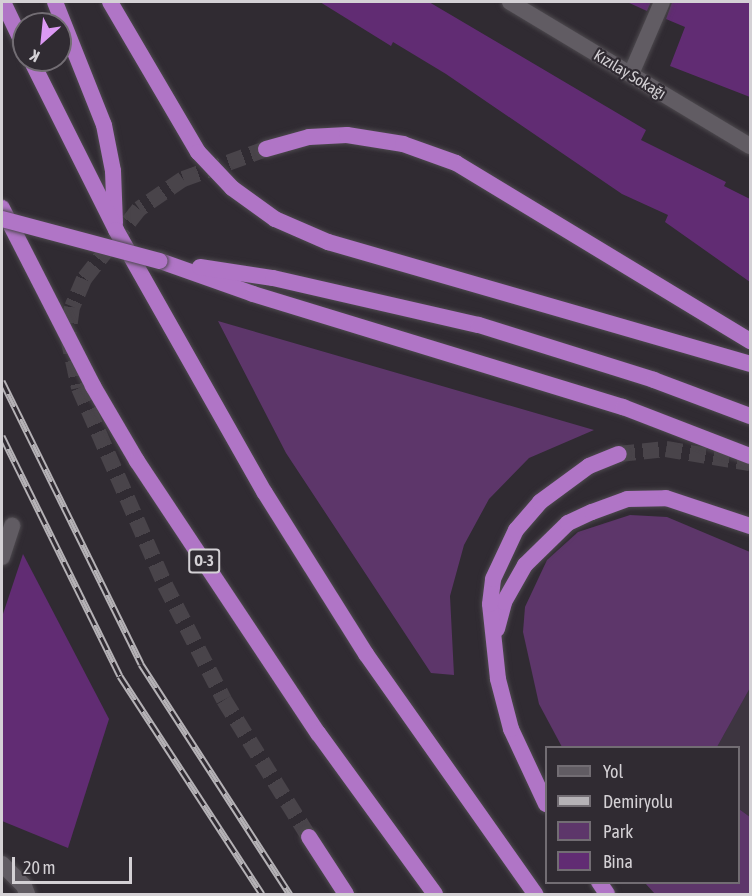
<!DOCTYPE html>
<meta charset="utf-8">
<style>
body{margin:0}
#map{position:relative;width:752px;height:896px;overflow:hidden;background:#302b32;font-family:"Asap Condensed",sans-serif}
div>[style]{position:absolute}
.built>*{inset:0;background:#3d3540}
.green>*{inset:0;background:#5d366a}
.building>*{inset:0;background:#612c73}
.trunk-tunnel>*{height:16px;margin-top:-8px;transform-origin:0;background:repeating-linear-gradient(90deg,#49444a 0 16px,transparent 0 24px)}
.roads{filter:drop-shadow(0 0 2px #4d494e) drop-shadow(0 0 2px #4d494e)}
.minor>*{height:16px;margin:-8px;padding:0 8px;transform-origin:8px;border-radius:8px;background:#615c63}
.trunk>*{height:16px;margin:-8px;padding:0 8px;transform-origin:8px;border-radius:8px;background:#b075c6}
.rail>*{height:7px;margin-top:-3.5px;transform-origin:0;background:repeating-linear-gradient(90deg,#302b32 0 14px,#b5b2b6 0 28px);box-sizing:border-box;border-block:2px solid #b5b2b6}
.bridges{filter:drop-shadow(0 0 2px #4d494e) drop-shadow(0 0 2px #4d494e)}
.trunk-bridge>*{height:16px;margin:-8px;padding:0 8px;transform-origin:8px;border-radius:8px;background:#b075c6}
span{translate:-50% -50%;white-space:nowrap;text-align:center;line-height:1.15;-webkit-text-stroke:4.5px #302b32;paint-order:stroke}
.shield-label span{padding:2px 4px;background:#302b32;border:2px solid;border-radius:4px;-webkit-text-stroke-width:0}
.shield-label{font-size:15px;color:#d4d1d5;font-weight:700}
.street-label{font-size:16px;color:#d4d1d5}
.frame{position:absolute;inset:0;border:3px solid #d4d1d5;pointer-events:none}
.legend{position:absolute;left:545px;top:746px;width:195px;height:138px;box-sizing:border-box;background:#302b32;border:2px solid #726d73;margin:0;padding:8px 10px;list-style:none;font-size:18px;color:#d4d1d5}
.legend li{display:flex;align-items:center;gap:12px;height:30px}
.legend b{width:30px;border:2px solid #726d73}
.north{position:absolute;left:12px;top:12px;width:60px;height:60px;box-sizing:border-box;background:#302b32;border:2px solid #726d73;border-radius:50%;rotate:207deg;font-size:16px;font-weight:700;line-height:24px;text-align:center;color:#d4d1d5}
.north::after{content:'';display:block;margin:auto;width:21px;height:27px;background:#dc99f4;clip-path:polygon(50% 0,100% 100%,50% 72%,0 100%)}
.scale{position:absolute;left:12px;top:857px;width:120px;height:27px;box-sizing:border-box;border:3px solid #d4d1d5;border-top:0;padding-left:8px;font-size:18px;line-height:21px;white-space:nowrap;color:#d4d1d5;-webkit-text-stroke:4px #302b32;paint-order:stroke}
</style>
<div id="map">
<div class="built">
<i style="clip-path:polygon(750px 688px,750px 817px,739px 809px,738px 748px,717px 747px)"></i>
</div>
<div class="green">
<i style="clip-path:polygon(218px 321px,594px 430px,529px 458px,489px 499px,464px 545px,450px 596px,454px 675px,431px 673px,286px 453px)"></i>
<i style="clip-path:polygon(630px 515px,667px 517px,750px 552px,750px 688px,717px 747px,562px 747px,539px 704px,523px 632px,525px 607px,547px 560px,578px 532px)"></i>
<i style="clip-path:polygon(739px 809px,750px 817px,750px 894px,655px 894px,645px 883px,738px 882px)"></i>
</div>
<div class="building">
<i style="clip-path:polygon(320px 2px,429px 2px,646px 130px,641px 140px,726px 182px,724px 186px,750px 199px,750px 282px,665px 222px,668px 215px,622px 194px,446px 74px,393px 42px,391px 46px)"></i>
<i style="clip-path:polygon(627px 2px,651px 2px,647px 11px)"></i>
<i style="clip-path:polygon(672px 2px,750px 2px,750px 97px,670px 66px,685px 27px,666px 19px)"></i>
<i style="clip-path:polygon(23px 554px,109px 719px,68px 848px,2px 821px,2px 617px)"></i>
</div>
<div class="trunk-tunnel">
<i style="left:266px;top:149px;width:88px;rotate:160.1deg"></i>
<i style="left:183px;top:179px;width:53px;rotate:145.7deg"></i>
<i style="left:139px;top:209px;width:89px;rotate:128.2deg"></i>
<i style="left:84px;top:279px;width:30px;rotate:113deg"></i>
<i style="left:72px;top:307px;width:30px;rotate:98deg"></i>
<i style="left:68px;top:337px;width:52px;rotate:77.8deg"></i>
<i style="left:79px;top:388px;width:215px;rotate:66.4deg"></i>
<i style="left:165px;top:585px;width:129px;rotate:62.8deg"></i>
<i style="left:224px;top:700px;width:161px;rotate:58.2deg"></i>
<i style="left:619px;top:454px;width:47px;rotate:-6.1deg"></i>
<i style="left:666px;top:449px;width:85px;rotate:9.5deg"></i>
</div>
<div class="roads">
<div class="minor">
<i style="left:510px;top:2px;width:280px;rotate:31deg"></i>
<i style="left:631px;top:74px;width:78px;rotate:-66.7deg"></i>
<i style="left:2px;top:557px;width:33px;rotate:-72deg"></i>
<i style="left:2px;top:864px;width:31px;rotate:45deg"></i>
<i style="left:24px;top:886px;width:9px;rotate:69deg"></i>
</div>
<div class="trunk">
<i style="left:3px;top:2px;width:49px;rotate:64.5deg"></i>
<i style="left:55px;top:2px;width:132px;rotate:68.3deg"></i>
<i style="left:104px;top:125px;width:47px;rotate:78.9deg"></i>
<i style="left:113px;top:171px;width:52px;rotate:87.8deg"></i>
<i style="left:110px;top:2px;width:174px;rotate:59.6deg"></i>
<i style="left:198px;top:152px;width:50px;rotate:46.6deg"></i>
<i style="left:232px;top:188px;width:53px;rotate:35.8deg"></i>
<i style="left:275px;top:219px;width:58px;rotate:23.5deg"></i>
<i style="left:328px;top:242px;width:439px;rotate:16.1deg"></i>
<i style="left:31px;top:60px;width:190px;rotate:63.4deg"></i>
<i style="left:116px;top:230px;width:302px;rotate:60.5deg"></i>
<i style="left:265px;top:493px;width:190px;rotate:57.9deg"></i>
<i style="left:366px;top:654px;width:294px;rotate:54.8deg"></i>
<i style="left:266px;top:149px;width:45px;rotate:-15.6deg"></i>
<i style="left:309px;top:137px;width:38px;rotate:-3deg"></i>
<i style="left:347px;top:135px;width:57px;rotate:9.1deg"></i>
<i style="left:403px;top:144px;width:56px;rotate:19.7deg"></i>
<i style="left:456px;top:163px;width:344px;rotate:31.2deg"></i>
<i style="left:2px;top:208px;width:200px;rotate:62.9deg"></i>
<i style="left:93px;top:386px;width:87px;rotate:59.6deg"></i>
<i style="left:137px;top:461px;width:327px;rotate:56.4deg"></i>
<i style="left:318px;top:733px;width:199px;rotate:54deg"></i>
<i style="left:160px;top:261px;width:99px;rotate:19.5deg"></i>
<i style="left:253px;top:294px;width:387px;rotate:17deg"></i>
<i style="left:623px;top:407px;width:136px;rotate:21.1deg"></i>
<i style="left:200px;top:267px;width:74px;rotate:8.6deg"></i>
<i style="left:273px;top:278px;width:211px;rotate:12.9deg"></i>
<i style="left:479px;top:325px;width:183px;rotate:17.4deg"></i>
<i style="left:654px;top:380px;width:103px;rotate:20.6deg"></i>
<i style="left:497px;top:629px;width:28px;rotate:-75deg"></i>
<i style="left:504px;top:602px;width:43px;rotate:-60.4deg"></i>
<i style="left:525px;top:565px;width:60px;rotate:-44.3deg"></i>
<i style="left:568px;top:523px;width:26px;rotate:-25deg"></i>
<i style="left:592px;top:512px;width:37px;rotate:-20deg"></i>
<i style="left:627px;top:499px;width:39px;rotate:-1deg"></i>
<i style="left:666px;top:498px;width:89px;rotate:18.4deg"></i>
<i style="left:546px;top:804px;width:83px;rotate:-115deg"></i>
<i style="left:511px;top:729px;width:52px;rotate:-104.6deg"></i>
<i style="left:498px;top:679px;width:75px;rotate:-96.1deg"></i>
<i style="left:490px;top:604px;width:25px;rotate:-83deg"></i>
<i style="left:493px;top:579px;width:54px;rotate:-64.9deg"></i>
<i style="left:516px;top:530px;width:37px;rotate:-49deg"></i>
<i style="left:540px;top:502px;width:61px;rotate:-36.3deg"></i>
<i style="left:589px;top:466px;width:32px;rotate:-22deg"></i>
<i style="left:309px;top:837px;width:68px;rotate:57deg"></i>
<i style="left:599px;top:882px;width:14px;rotate:56deg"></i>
</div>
</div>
<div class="rail">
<i style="left:2px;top:381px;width:315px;rotate:63.8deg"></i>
<i style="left:141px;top:664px;width:274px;rotate:57.1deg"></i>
<i style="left:2px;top:436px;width:267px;rotate:63.8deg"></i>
<i style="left:120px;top:676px;width:260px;rotate:56.9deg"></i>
</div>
<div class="bridges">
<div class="trunk-bridge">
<i style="left:2px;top:219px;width:163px;rotate:14.9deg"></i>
</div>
</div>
<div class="shield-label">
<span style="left:204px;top:561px">O-3</span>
</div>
<div class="street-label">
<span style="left:630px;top:74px;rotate:31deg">Kızılay Sokağı</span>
</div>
<div class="frame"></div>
<ul class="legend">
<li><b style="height:8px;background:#615c63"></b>Yol</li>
<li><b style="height:8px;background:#b5b2b6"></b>Demiryolu</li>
<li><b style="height:16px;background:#5d366a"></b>Park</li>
<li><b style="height:16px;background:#612c73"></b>Bina</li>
</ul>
<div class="north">K</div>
<div class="scale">20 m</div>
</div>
